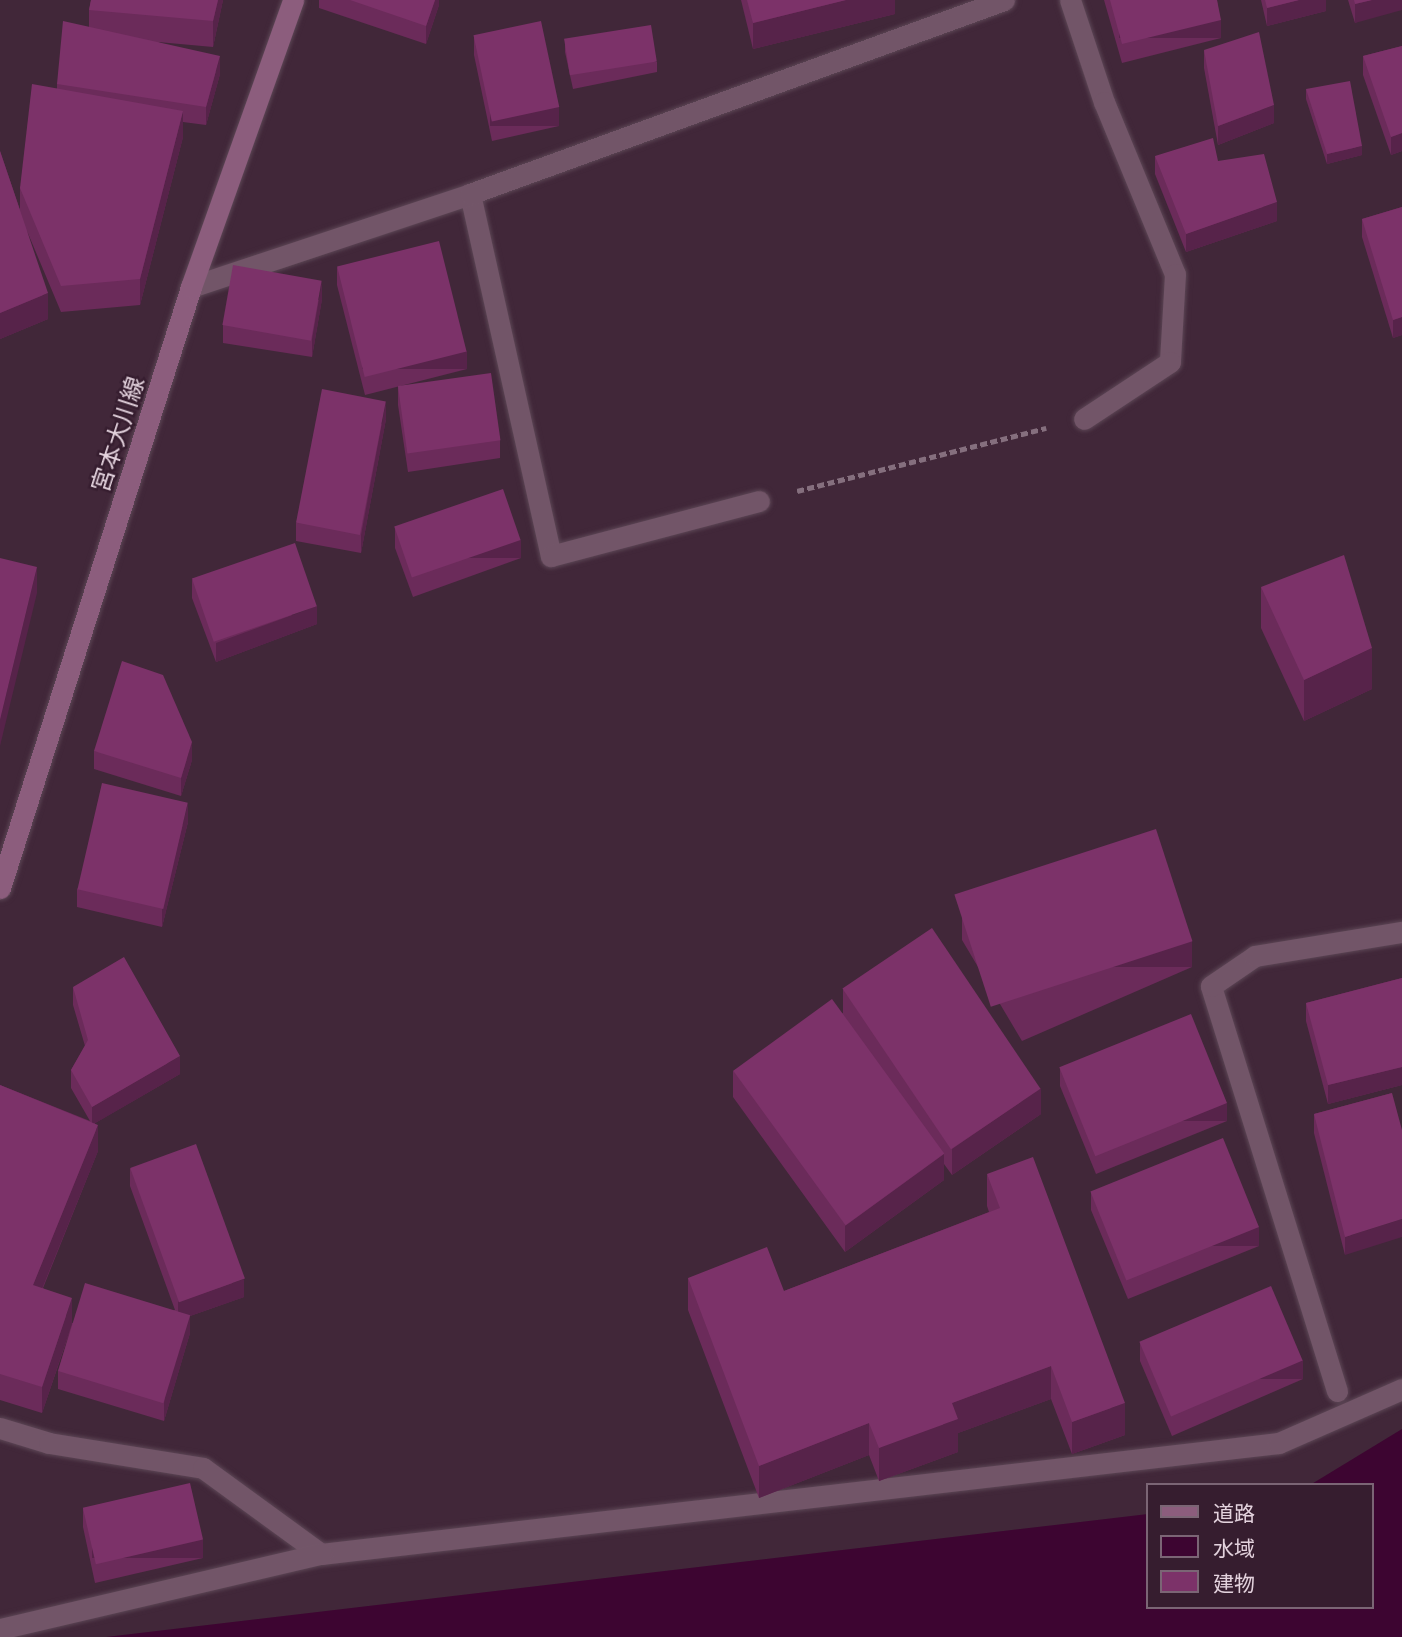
<!DOCTYPE html>
<meta charset="utf-8">
<style>
body{margin:0}
#map{position:relative;width:1402px;height:1637px;overflow:hidden;background:#412739;font-family:Barlow,"Noto Sans JP",sans-serif}
div>[style]{position:absolute}
.water>*{inset:0;background:#3d0531}
.path>*{height:4.5px;margin-top:-2.25px;transform-origin:0;background:repeating-linear-gradient(90deg,#856f7e 0 7px,transparent 0 10.5px)}
.roads{filter:drop-shadow(0 0 2px #5c4655) drop-shadow(0 0 2px #5c4655)}
.minor>*{height:21px;margin:-10.5px;padding:0 10.5px;transform-origin:10.5px;border-radius:10.5px;background:#725568}
.secondary>*{height:21px;margin:-10.5px;padding:0 10.5px;transform-origin:10.5px;border-radius:10.5px;background:#8c5d7d}
.wall>*{inset:0;background:#6b2b5a}
.shaded-wall>*{inset:0;background:#57234a;transform-origin:0 0}
.building>*{inset:0;background:#7c3269;transform-origin:0 0}
span{translate:-50% -50%;white-space:nowrap;text-align:center;line-height:1.15;-webkit-text-stroke:5px #361d2f;paint-order:stroke}
.street-label{font-size:24px;color:#e3d2dd}
.legend{position:absolute;left:1146px;top:1483px;width:228px;height:126px;box-sizing:border-box;background:#361d2f;border:2px solid #7b6575;margin:0;padding:9px 12px;list-style:none;font-size:21px;color:#e3d2dd}
.legend li{display:flex;align-items:center;gap:14px;height:35px}
.legend b{width:35px;border:2px solid #7b6575}
</style>
<div id="map">
<div class="water">
<i style="clip-path:polygon(1402px 1429px,1402px 1637px,106px 1637px,1148px 1514px,1148px 1607px,1372px 1607px,1372px 1485px,1310px 1485px)"></i>
</div>
<div class="path">
<i style="left:797px;top:491px;width:257px;rotate:-14.2deg"></i>
</div>
<div class="roads">
<div class="minor">
<i style="left:1070px;top:0;width:108px;rotate:71.6deg"></i>
<i style="left:1104px;top:102px;width:186px;rotate:67.6deg"></i>
<i style="left:1175px;top:274px;width:88px;rotate:93.3deg"></i>
<i style="left:1170px;top:362px;width:103px;rotate:146.5deg"></i>
<i style="left:470px;top:194px;width:371px;rotate:77.4deg"></i>
<i style="left:551px;top:556px;width:215px;rotate:-14.8deg"></i>
<i style="left:191px;top:287px;width:294px;rotate:-18.4deg"></i>
<i style="left:470px;top:194px;width:568px;rotate:-19.97deg"></i>
<i style="left:1337px;top:1391px;width:424px;rotate:-107.3deg"></i>
<i style="left:1211px;top:986px;width:53px;rotate:-34.3deg"></i>
<i style="left:1255px;top:956px;width:149px;rotate:-9.3deg"></i>
<i style="left:0;top:1428px;width:51px;rotate:17deg"></i>
<i style="left:49px;top:1443px;width:156px;rotate:9.2deg"></i>
<i style="left:203px;top:1468px;width:146px;rotate:36.1deg"></i>
<i style="left:321px;top:1554px;width:964px;rotate:-6.61deg"></i>
<i style="left:1279px;top:1443px;width:134px;rotate:-23.7deg"></i>
<i style="left:0;top:1629px;width:330px;rotate:-13.2deg"></i>
</div>
<div class="secondary">
<i style="left:0;top:888px;width:631px;rotate:-72.37deg"></i>
<i style="left:191px;top:287px;width:305px;rotate:-70.4deg"></i>
</div>
</div>
<div class="wall">
<i style="clip-path:polygon(91px 0,223px 0,213px 47px,158px 42px,220px 74px,206px 125px,183px 122px,183px 137px,140px 305px,61px 312px,27px 231px,48px 319px,0 339px,0 151px,20px 210px,20px 188px,57px 88px,57px 84px,89px 27px,89px 10px)"></i>
<i style="clip-path:polygon(319px 0,439px 0,439px 5px,426px 44px,319px 8px)"></i>
<i style="clip-path:polygon(741px 0,895px 0,895px 14px,753px 49px)"></i>
<i style="clip-path:polygon(1104px 0,1217px 0,1221px 38px,1122px 63px)"></i>
<i style="clip-path:polygon(1261px 0,1326px 0,1326px 11px,1267px 26px)"></i>
<i style="clip-path:polygon(1348px 0,1402px 0,1355px 23px)"></i>
<i style="clip-path:polygon(474px 36px,559px 126px,492px 141px,474px 55px)"></i>
<i style="clip-path:polygon(565px 42px,657px 62px,657px 72px,573px 89px,565px 52px)"></i>
<i style="clip-path:polygon(1402px 46px,1402px 151px,1391px 155px,1363px 75px,1363px 56px)"></i>
<i style="clip-path:polygon(1204px 50px,1274px 123px,1218px 145px,1204px 68px)"></i>
<i style="clip-path:polygon(1306px 89px,1362px 155px,1327px 164px,1306px 99px)"></i>
<i style="clip-path:polygon(1155px 156px,1218px 161px,1277px 221px,1186px 252px,1155px 174px)"></i>
<i style="clip-path:polygon(1402px 207px,1402px 335px,1393px 338px,1362px 237px,1362px 219px)"></i>
<i style="clip-path:polygon(337px 267px,467px 369px,365px 395px,337px 285px)"></i>
<i style="clip-path:polygon(322px 299px,312px 357px,223px 343px,223px 325px)"></i>
<i style="clip-path:polygon(398px 387px,500px 440px,500px 458px,408px 472px,398px 405px)"></i>
<i style="clip-path:polygon(386px 419px,361px 553px,296px 541px,296px 523px)"></i>
<i style="clip-path:polygon(395px 529px,521px 558px,413px 597px,395px 548px)"></i>
<i style="clip-path:polygon(192px 580px,317px 624px,216px 662px,192px 598px)"></i>
<i style="clip-path:polygon(1261px 587px,1372px 689px,1304px 721px,1261px 628px)"></i>
<i style="clip-path:polygon(94px 751px,192px 760px,181px 796px,94px 769px)"></i>
<i style="clip-path:polygon(188px 822px,162px 927px,77px 907px,77px 889px)"></i>
<i style="clip-path:polygon(962px 914px,1192px 967px,1022px 1041px,962px 940px)"></i>
<i style="clip-path:polygon(1402px 978px,1402px 1085px,1328px 1104px,1306px 1021px,1306px 1003px)"></i>
<i style="clip-path:polygon(73px 987px,180px 1074px,95px 1123px,98px 1151px,43px 1288px,72px 1323px,175px 1310px,130px 1186px,130px 1168px,244px 1297px,190px 1316px,190px 1333px,164px 1421px,58px 1389px,58px 1371px,70px 1331px,42px 1413px,0 1400px,0 1085px,90px 1121px,71px 1088px,71px 1070px,85px 1046px,73px 1005px)"></i>
<i style="clip-path:polygon(843px 989px,1041px 1114px,952px 1175px,944px 1164px,944px 1180px,845px 1252px,733px 1097px,733px 1071px,843px 1013px)"></i>
<i style="clip-path:polygon(1060px 1068px,1227px 1121px,1096px 1174px,1060px 1086px)"></i>
<i style="clip-path:polygon(1392px 1093px,1345px 1255px,1314px 1133px,1314px 1114px)"></i>
<i style="clip-path:polygon(987px 1174px,1125px 1435px,1072px 1454px,1051px 1399px,958px 1433px,958px 1452px,879px 1481px,869px 1455px,759px 1498px,688px 1310px,688px 1278px,784px 1291px,989px 1212px,987px 1206px)"></i>
<i style="clip-path:polygon(1091px 1192px,1259px 1246px,1128px 1299px,1091px 1210px)"></i>
<i style="clip-path:polygon(1140px 1343px,1303px 1379px,1172px 1436px,1140px 1361px)"></i>
<i style="clip-path:polygon(83px 1509px,203px 1558px,95px 1583px,83px 1527px)"></i>
</div>
<div class="shaded-wall">
<i style="clip-path:polygon(218px 0,223px 0,213px 47px,213px 21px)"></i>
<i style="clip-path:polygon(435px 0,439px 0,439px 5px,426px 44px,426px 26px)"></i>
<i style="clip-path:polygon(846px 0,895px 0,895px 14px,753px 49px,753px 23px)"></i>
<i style="clip-path:polygon(1299px 0,1326px 0,1326px 11px,1267px 26px,1267px 8px)"></i>
<i style="clip-path:polygon(1372px 0,1402px 0,1402px 10px,1355px 23px,1355px 4px)"></i>
<i style="left:1221px;top:20px;width:18px;height:102px;rotate:90deg"></i>
<i style="clip-path:polygon(220px 56px,220px 74px,206px 125px,206px 107px)"></i>
<i style="clip-path:polygon(1274px 105px,1274px 123px,1218px 145px,1218px 126px)"></i>
<i style="left:559px;top:107px;width:19px;height:69px;rotate:90deg"></i>
<i style="clip-path:polygon(183px 111px,183px 137px,140px 305px,140px 279px)"></i>
<i style="clip-path:polygon(1402px 133px,1402px 151px,1391px 155px,1391px 137px)"></i>
<i style="clip-path:polygon(1362px 146px,1362px 155px,1327px 164px,1327px 154px)"></i>
<i style="clip-path:polygon(1277px 202px,1277px 221px,1186px 252px,1186px 234px)"></i>
<i style="clip-path:polygon(322px 281px,322px 299px,312px 357px,312px 339px)"></i>
<i style="clip-path:polygon(48px 293px,48px 319px,0 339px,0 313px)"></i>
<i style="clip-path:polygon(1402px 317px,1402px 335px,1393px 338px,1393px 320px)"></i>
<i style="left:467px;top:351px;width:18px;height:105px;rotate:90deg"></i>
<i style="clip-path:polygon(386px 401px,386px 419px,361px 553px,361px 535px)"></i>
<i style="left:521px;top:540px;width:18px;height:115px;rotate:90deg"></i>
<i style="clip-path:polygon(37px 567px,37px 593px,0 746px,0 720px)"></i>
<i style="clip-path:polygon(317px 606px,317px 624px,216px 662px,216px 643px)"></i>
<i style="clip-path:polygon(1372px 648px,1372px 689px,1304px 721px,1304px 680px)"></i>
<i style="clip-path:polygon(192px 742px,192px 760px,181px 796px,181px 778px)"></i>
<i style="clip-path:polygon(188px 803px,188px 822px,162px 927px,162px 908px)"></i>
<i style="left:1192px;top:941px;width:26px;height:185px;rotate:90deg"></i>
<i style="clip-path:polygon(180px 1056px,180px 1074px,92px 1125px,92px 1107px)"></i>
<i style="clip-path:polygon(1402px 1067px,1402px 1085px,1328px 1104px,1328px 1085px)"></i>
<i style="clip-path:polygon(1041px 1088px,1041px 1114px,952px 1175px,952px 1149px)"></i>
<i style="left:1227px;top:1103px;width:18px;height:141px;rotate:90deg"></i>
<i style="clip-path:polygon(98px 1125px,98px 1151px,33px 1311px,33px 1285px)"></i>
<i style="clip-path:polygon(944px 1154px,944px 1180px,845px 1252px,845px 1226px)"></i>
<i style="clip-path:polygon(1402px 1219px,1402px 1237px,1345px 1255px,1345px 1237px)"></i>
<i style="left:1259px;top:1227px;width:19px;height:141px;rotate:90deg"></i>
<i style="clip-path:polygon(244px 1279px,244px 1297px,190px 1316px,190px 1333px,164px 1421px,164px 1403px,178px 1321px,178px 1302px)"></i>
<i style="clip-path:polygon(72px 1298px,72px 1324px,42px 1413px,42px 1387px)"></i>
<i style="left:1303px;top:1360px;width:19px;height:143px;rotate:90deg"></i>
<i style="clip-path:polygon(1051px 1366px,1051px 1399px,958px 1433px,958px 1452px,879px 1481px,879px 1448px,952px 1403px)"></i>
<i style="clip-path:polygon(1125px 1403px,1125px 1435px,1072px 1454px,1072px 1422px)"></i>
<i style="clip-path:polygon(869px 1423px,869px 1455px,759px 1498px,759px 1466px)"></i>
<i style="left:203px;top:1540px;width:18px;height:111px;rotate:90deg"></i>
</div>
<div class="building">
<i style="clip-path:polygon(91px 0,218px 0,213px 21px,89px 10px)"></i>
<i style="clip-path:polygon(350px 0,435px 0,426px 26px)"></i>
<i style="clip-path:polygon(747px 0,846px 0,753px 23px)"></i>
<i style="clip-path:polygon(1110px 0,1217px 0,1221px 20px,1122px 44px)"></i>
<i style="clip-path:polygon(1265px 0,1299px 0,1267px 8px)"></i>
<i style="clip-path:polygon(1354px 0,1372px 0,1355px 4px)"></i>
<i style="clip-path:polygon(63px 21px,220px 56px,206px 107px,57px 84px)"></i>
<i style="left:541px;top:21px;width:88px;height:69px;rotate:78deg"></i>
<i style="left:651px;top:25px;width:37px;height:88px;rotate:81deg"></i>
<i style="clip-path:polygon(1259px 32px,1274px 105px,1218px 126px,1204px 50px)"></i>
<i style="clip-path:polygon(1402px 46px,1402px 133px,1391px 137px,1363px 56px)"></i>
<i style="clip-path:polygon(1350px 81px,1362px 146px,1327px 154px,1306px 89px)"></i>
<i style="clip-path:polygon(32px 84px,183px 111px,140px 279px,61px 286px,20px 188px)"></i>
<i style="clip-path:polygon(1213px 138px,1218px 161px,1264px 154px,1277px 202px,1186px 234px,1155px 156px)"></i>
<i style="clip-path:polygon(0 151px,48px 293px,0 313px)"></i>
<i style="clip-path:polygon(1402px 207px,1402px 317px,1393px 320px,1362px 219px)"></i>
<i style="left:439px;top:241px;width:114px;height:105px;rotate:76deg"></i>
<i style="left:233px;top:265px;width:90px;height:61px;rotate:10deg"></i>
<i style="left:491px;top:373px;width:68px;height:94px;rotate:82deg"></i>
<i style="left:322px;top:389px;width:65px;height:136px;rotate:11deg"></i>
<i style="left:503px;top:489px;width:54px;height:115px;rotate:71deg"></i>
<i style="left:295px;top:543px;width:67px;height:109px;rotate:71deg"></i>
<i style="clip-path:polygon(1344px 555px,1372px 648px,1304px 680px,1261px 587px)"></i>
<i style="clip-path:polygon(0 558px,37px 567px,0 720px)"></i>
<i style="clip-path:polygon(122px 661px,163px 675px,192px 742px,181px 778px,94px 751px)"></i>
<i style="left:102px;top:783px;width:88px;height:109px;rotate:13deg"></i>
<i style="left:1156px;top:829px;width:118px;height:212px;rotate:72deg"></i>
<i style="left:932px;top:928px;width:194px;height:108px;rotate:56deg"></i>
<i style="clip-path:polygon(124px 957px,180px 1056px,92px 1107px,71px 1070px,88px 1040px,73px 987px)"></i>
<i style="clip-path:polygon(1402px 978px,1402px 1067px,1328px 1085px,1306px 1003px)"></i>
<i style="left:832px;top:999px;width:191px;height:122px;rotate:54deg"></i>
<i style="left:1191px;top:1014px;width:96px;height:142px;rotate:68deg"></i>
<i style="clip-path:polygon(0 1085px,98px 1125px,33px 1285px,72px 1298px,42px 1387px,0 1374px)"></i>
<i style="clip-path:polygon(1392px 1093px,1402px 1130px,1402px 1219px,1345px 1237px,1314px 1114px)"></i>
<i style="left:1223px;top:1138px;width:96px;height:143px;rotate:68deg"></i>
<i style="left:196px;top:1144px;width:143px;height:70px;rotate:70deg"></i>
<i style="clip-path:polygon(1033px 1157px,1125px 1403px,1072px 1422px,1051px 1366px,952px 1403px,958px 1419px,879px 1448px,869px 1423px,759px 1466px,688px 1278px,767px 1247px,784px 1291px,1000px 1208px,987px 1174px)"></i>
<i style="left:85px;top:1283px;width:110px;height:92px;rotate:17deg"></i>
<i style="left:1271px;top:1286px;width:81px;height:143px;rotate:67deg"></i>
<i style="left:190px;top:1483px;width:58px;height:110px;rotate:77deg"></i>
</div>
<div class="street-label">
<span style="left:117px;top:434px;rotate:-72deg">宮本大川線</span>
</div>
<ul class="legend">
<li><b style="height:9px;background:#8c5d7d"></b>道路</li>
<li><b style="height:19px;background:#3d0531"></b>水域</li>
<li><b style="height:19px;background:#7c3269"></b>建物</li>
</ul>
</div>
